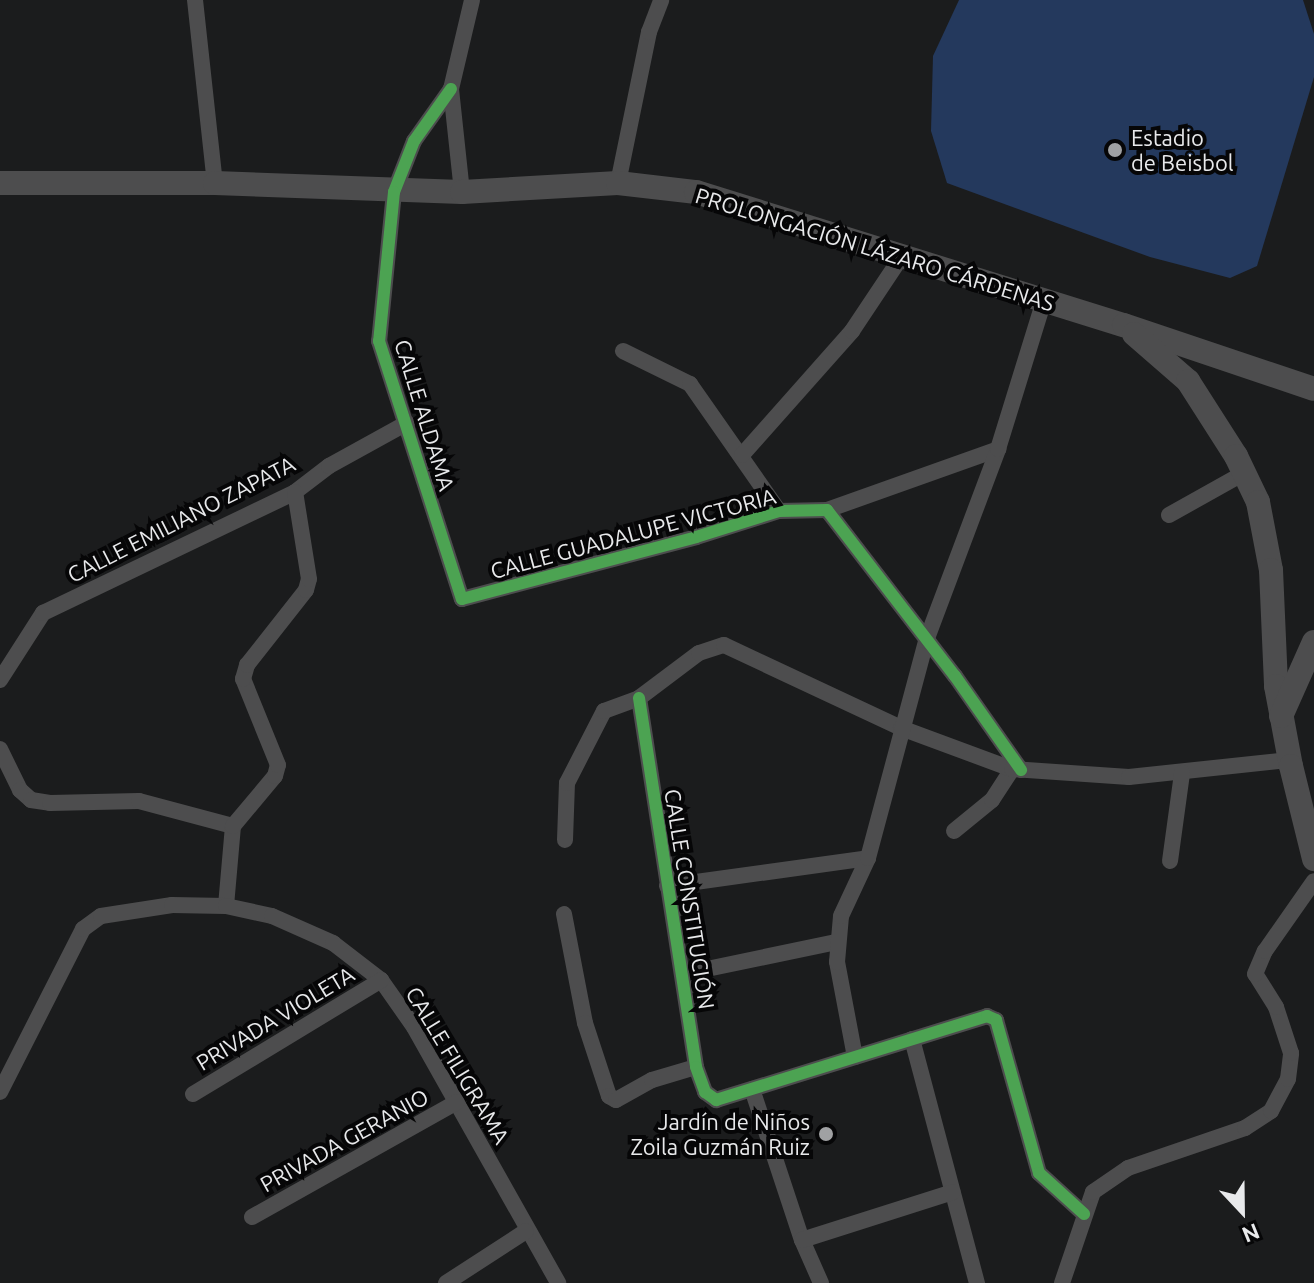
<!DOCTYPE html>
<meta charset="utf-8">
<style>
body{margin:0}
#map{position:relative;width:1314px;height:1283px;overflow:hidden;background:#1b1c1d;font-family:Ubuntu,sans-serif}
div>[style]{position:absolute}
.green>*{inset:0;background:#24395d}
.minor>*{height:16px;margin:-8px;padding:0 8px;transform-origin:8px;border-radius:8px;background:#4d4d4e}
.secondary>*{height:24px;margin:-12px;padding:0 12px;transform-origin:12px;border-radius:12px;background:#4d4d4e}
.cycleway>*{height:12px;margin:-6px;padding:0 6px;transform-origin:6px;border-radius:6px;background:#4ca352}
.dots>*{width:22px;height:22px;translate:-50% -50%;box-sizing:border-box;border:4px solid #060607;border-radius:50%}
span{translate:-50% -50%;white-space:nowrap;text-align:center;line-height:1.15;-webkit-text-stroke:8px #060607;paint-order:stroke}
.poi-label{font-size:22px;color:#e8e9eb}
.left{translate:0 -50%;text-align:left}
.right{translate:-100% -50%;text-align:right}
.street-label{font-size:22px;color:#e8e9eb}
.north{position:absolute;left:1202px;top:1171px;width:80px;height:80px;-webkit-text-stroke:6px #060607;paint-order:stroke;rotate:158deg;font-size:22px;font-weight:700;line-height:32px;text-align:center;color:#e8e9eb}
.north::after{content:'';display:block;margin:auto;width:28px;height:36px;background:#e8e9eb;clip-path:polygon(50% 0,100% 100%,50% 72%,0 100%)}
</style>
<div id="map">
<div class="green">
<i style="clip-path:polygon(959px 0,1303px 0,1314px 34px,1314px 77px,1257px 266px,1230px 278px,1150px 257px,947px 183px,931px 131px,933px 56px)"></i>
</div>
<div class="minor">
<i style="left:195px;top:0;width:184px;rotate:83.8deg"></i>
<i style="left:451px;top:89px;width:64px;rotate:125.4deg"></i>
<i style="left:414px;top:141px;width:55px;rotate:111.4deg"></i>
<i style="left:394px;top:192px;width:150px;rotate:95.7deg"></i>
<i style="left:379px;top:341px;width:271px;rotate:72.2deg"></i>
<i style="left:462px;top:599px;width:242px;rotate:-14.8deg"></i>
<i style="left:696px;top:537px;width:87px;rotate:-17.4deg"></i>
<i style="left:779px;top:511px;width:48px;rotate:-1.2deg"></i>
<i style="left:827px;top:510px;width:210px;rotate:52.4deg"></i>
<i style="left:955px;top:676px;width:115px;rotate:54.9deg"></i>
<i style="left:618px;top:183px;width:154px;rotate:-78.4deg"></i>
<i style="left:649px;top:32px;width:34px;rotate:-69deg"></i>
<i style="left:462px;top:192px;width:104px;rotate:-96.1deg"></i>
<i style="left:451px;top:89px;width:91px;rotate:-76.7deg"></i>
<i style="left:623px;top:351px;width:75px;rotate:26.2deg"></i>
<i style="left:690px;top:384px;width:155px;rotate:55deg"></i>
<i style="left:742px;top:455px;width:166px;rotate:-48.4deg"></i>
<i style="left:852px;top:331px;width:90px;rotate:-56.3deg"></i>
<i style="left:827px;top:510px;width:182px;rotate:-19.6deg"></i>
<i style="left:1169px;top:515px;width:86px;rotate:-29.2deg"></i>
<i style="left:0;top:680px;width:80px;rotate:-57.3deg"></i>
<i style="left:43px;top:613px;width:280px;rotate:-25.6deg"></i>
<i style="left:295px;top:492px;width:43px;rotate:-37.4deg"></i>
<i style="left:329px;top:466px;width:89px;rotate:-28.9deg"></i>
<i style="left:639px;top:698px;width:373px;rotate:81.2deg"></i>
<i style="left:696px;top:1067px;width:27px;rotate:70deg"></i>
<i style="left:705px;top:1092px;width:14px;rotate:36deg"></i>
<i style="left:716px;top:1100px;width:284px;rotate:-17.2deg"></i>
<i style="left:987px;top:1016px;width:10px;rotate:24deg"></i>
<i style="left:996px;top:1020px;width:159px;rotate:74.3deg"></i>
<i style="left:1039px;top:1173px;width:61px;rotate:42.3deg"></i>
<i style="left:0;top:749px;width:46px;rotate:64deg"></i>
<i style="left:20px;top:790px;width:15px;rotate:42deg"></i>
<i style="left:31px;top:800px;width:19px;rotate:9deg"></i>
<i style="left:50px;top:803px;width:89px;rotate:-1.3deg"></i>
<i style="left:139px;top:801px;width:97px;rotate:14.9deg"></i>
<i style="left:954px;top:831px;width:49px;rotate:-39.2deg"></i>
<i style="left:992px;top:800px;width:37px;rotate:-57deg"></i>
<i style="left:565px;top:840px;width:57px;rotate:-88deg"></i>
<i style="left:567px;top:783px;width:81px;rotate:-62.8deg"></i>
<i style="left:604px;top:711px;width:37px;rotate:-20deg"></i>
<i style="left:639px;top:698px;width:75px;rotate:-36.9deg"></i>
<i style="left:699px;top:653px;width:26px;rotate:-18deg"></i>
<i style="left:724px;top:645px;width:195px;rotate:25.1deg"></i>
<i style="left:901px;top:728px;width:118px;rotate:20.3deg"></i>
<i style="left:1012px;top:769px;width:117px;rotate:3.9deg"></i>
<i style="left:1129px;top:777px;width:161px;rotate:-6.1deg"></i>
<i style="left:1170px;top:861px;width:89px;rotate:-82.2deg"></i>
<i style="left:667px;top:886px;width:203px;rotate:-7.9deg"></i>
<i style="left:226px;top:906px;width:80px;rotate:-85deg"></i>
<i style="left:233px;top:826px;width:65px;rotate:-50deg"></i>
<i style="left:275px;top:776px;width:11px;rotate:-75deg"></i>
<i style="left:278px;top:765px;width:93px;rotate:-112.1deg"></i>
<i style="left:243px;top:679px;width:15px;rotate:-74deg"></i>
<i style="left:247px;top:665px;width:95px;rotate:-51.8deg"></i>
<i style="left:306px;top:590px;width:11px;rotate:-75deg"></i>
<i style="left:309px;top:579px;width:88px;rotate:-99.1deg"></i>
<i style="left:564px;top:914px;width:111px;rotate:79.1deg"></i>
<i style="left:585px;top:1023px;width:77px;rotate:71.8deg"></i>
<i style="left:609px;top:1096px;width:8px;rotate:30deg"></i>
<i style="left:616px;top:1100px;width:41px;rotate:-29.1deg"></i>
<i style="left:652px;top:1080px;width:46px;rotate:-16.5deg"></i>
<i style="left:683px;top:974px;width:156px;rotate:-11.8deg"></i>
<i style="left:912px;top:1039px;width:253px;rotate:75.1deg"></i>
<i style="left:855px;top:1057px;width:97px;rotate:-100.7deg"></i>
<i style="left:837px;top:962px;width:46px;rotate:-85deg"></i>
<i style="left:841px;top:916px;width:64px;rotate:-65deg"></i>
<i style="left:868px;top:858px;width:225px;rotate:-75deg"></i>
<i style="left:926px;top:641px;width:205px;rotate:-69.4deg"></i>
<i style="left:998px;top:449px;width:156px;rotate:-72.8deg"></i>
<i style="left:752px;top:1089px;width:159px;rotate:71.7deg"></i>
<i style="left:802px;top:1240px;width:47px;rotate:66.2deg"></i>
<i style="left:0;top:1092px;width:183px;rotate:-63deg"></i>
<i style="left:83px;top:929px;width:22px;rotate:-36deg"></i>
<i style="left:101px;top:916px;width:72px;rotate:-8.8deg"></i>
<i style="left:172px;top:905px;width:54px;rotate:1.1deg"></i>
<i style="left:226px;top:906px;width:47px;rotate:12.3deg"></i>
<i style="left:272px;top:916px;width:67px;rotate:23.9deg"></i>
<i style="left:333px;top:943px;width:61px;rotate:37.6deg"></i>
<i style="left:381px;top:980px;width:57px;rotate:54.9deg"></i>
<i style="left:414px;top:1027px;width:294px;rotate:60.6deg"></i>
<i style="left:193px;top:1094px;width:220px;rotate:-31.2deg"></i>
<i style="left:252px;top:1217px;width:235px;rotate:-29.3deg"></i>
<i style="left:802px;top:1240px;width:158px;rotate:-17.6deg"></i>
<i style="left:446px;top:1283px;width:95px;rotate:-33deg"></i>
<i style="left:1062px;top:1283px;width:96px;rotate:-71.2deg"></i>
<i style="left:1093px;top:1192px;width:42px;rotate:-34.4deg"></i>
<i style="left:1128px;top:1168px;width:124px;rotate:-18.9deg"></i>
<i style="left:1245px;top:1128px;width:31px;rotate:-33deg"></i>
<i style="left:1271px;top:1111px;width:36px;rotate:-62deg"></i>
<i style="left:1288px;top:1079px;width:26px;rotate:-83deg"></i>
<i style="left:1291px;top:1053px;width:48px;rotate:-108.1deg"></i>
<i style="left:1276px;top:1007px;width:39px;rotate:-122deg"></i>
<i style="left:1255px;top:974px;width:25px;rotate:-67deg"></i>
<i style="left:1265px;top:951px;width:85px;rotate:-55deg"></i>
</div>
<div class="secondary">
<i style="left:0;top:183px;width:215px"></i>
<i style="left:215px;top:183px;width:247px;rotate:2.1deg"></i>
<i style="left:462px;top:192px;width:156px;rotate:-3.3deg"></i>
<i style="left:618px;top:183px;width:79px;rotate:6.6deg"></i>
<i style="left:696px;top:192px;width:448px;rotate:17.3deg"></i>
<i style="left:1124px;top:325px;width:200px;rotate:18.6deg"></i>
<i style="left:1134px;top:334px;width:72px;rotate:41deg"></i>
<i style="left:1188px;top:381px;width:89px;rotate:57.4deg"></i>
<i style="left:1236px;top:456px;width:51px;rotate:64.4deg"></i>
<i style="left:1258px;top:502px;width:69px;rotate:79.2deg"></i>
<i style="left:1271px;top:570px;width:116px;rotate:87.5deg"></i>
<i style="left:1276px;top:686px;width:81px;rotate:79.4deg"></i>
<i style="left:1291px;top:766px;width:96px;rotate:76.1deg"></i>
<i style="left:1281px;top:716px;width:81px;rotate:-66deg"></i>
</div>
<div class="cycleway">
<i style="left:451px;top:89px;width:64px;rotate:125.4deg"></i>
<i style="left:414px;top:141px;width:55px;rotate:111.4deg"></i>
<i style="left:394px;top:192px;width:150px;rotate:95.7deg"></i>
<i style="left:379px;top:341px;width:271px;rotate:72.2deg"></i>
<i style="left:462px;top:599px;width:242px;rotate:-14.8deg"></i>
<i style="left:696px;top:537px;width:87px;rotate:-17.4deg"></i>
<i style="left:779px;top:511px;width:48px;rotate:-1.2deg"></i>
<i style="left:827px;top:510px;width:210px;rotate:52.4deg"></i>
<i style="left:955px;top:676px;width:115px;rotate:54.9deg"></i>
<i style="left:639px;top:698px;width:373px;rotate:81.2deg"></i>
<i style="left:696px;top:1067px;width:27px;rotate:70deg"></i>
<i style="left:705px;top:1092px;width:14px;rotate:36deg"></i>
<i style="left:716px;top:1100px;width:284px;rotate:-17.2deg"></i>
<i style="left:987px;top:1016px;width:10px;rotate:24deg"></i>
<i style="left:996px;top:1020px;width:159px;rotate:74.3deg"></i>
<i style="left:1039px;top:1173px;width:61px;rotate:42.3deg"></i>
</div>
<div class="dots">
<i style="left:1115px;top:150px;background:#a0a1a3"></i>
<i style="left:826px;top:1134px;background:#a0a1a3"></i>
</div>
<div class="poi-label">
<span class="left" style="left:1131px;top:150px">Estadio<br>de Beisbol</span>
<span class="right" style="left:810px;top:1134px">Jardín de Niños<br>Zoila Guzmán Ruiz</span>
</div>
<div class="street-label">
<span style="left:875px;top:249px;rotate:17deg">PROLONGACIÓN LÁZARO CÁRDENAS</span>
<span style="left:425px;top:415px;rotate:73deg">CALLE ALDAMA</span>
<span style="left:181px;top:519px;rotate:-27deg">CALLE EMILIANO ZAPATA</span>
<span style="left:633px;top:533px;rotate:-15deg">CALLE GUADALUPE VICTORIA</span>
<span style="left:690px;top:899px;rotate:81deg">CALLE CONSTITUCIÓN</span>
<span style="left:275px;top:1018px;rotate:-31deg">PRIVADA VIOLETA</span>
<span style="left:458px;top:1065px;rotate:59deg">CALLE FILIGRAMA</span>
<span style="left:344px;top:1140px;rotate:-29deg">PRIVADA GERANIO</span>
</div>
<div class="north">N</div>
</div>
